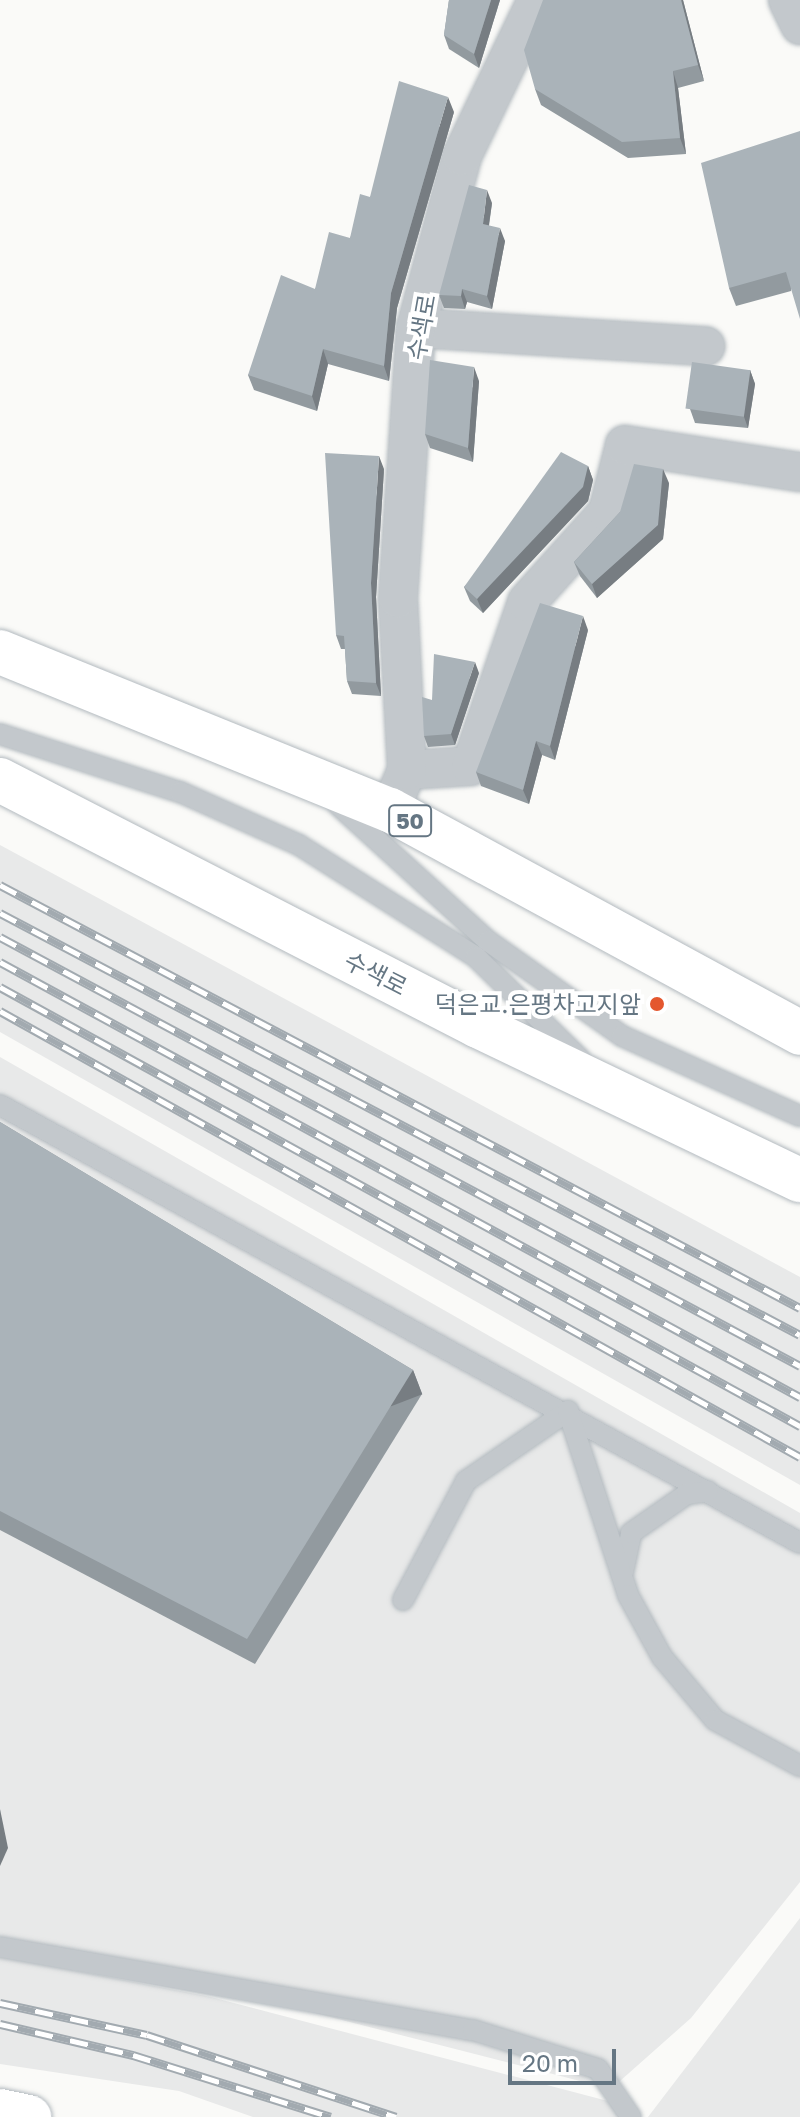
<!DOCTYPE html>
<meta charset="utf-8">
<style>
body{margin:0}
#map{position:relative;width:800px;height:2117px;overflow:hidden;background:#fafaf8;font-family:"Golos Text","Noto Sans KR",sans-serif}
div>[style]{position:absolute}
.built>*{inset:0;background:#e8e9e9}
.roads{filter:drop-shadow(0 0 2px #b3babf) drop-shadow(0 0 2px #b3babf)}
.service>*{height:20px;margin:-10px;padding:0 10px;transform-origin:10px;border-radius:10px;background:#c3c8cc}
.minor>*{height:38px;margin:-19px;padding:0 19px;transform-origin:19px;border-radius:19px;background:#c3c8cc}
.secondary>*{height:44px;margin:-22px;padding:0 22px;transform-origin:22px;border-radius:22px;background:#fff}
.primary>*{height:44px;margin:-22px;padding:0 22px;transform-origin:22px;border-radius:22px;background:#fff}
.rail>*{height:9px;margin-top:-4.5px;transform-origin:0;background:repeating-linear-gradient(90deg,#fff 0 18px,#a2aab0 0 36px);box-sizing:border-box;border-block:2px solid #a2aab0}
.wall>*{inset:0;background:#929a9f}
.shaded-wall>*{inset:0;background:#777d82;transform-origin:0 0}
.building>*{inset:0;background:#aab3b9;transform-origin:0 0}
.dots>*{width:22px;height:22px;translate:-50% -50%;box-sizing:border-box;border:4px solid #fff;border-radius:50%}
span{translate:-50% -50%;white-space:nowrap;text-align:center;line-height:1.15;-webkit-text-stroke:8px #fff;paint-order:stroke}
.shield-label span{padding:2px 6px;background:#fff;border:2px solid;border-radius:6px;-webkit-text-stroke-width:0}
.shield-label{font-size:22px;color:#657683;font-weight:700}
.street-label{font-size:24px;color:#657683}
.poi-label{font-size:24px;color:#657683}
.right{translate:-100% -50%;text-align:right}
.scale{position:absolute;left:508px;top:2049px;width:108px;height:36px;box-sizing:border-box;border:4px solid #657683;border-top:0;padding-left:10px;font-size:24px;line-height:28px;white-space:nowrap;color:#657683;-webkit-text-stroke:6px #fff;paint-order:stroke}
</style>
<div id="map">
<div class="built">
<i style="clip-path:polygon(0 845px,800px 1277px,800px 1485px,0 1032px)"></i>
<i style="clip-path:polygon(0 1057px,800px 1513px,800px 1882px,691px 2018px,611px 2089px,190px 1981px,0 1941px)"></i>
<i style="clip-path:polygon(800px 1918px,800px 2117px,648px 2117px)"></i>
<i style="clip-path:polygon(0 1956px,211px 1997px,623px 2105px,620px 2117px,253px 2117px,179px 2091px,0 2064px)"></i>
</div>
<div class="roads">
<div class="service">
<i style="left:0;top:734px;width:189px;rotate:17.9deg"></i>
<i style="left:180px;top:792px;width:130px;rotate:24deg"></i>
<i style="left:299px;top:845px;width:209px;rotate:32.3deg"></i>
<i style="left:476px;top:957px;width:147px;rotate:44.4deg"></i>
<i style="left:334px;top:801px;width:208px;rotate:42.3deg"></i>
<i style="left:488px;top:941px;width:164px;rotate:35.3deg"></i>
<i style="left:622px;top:1036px;width:195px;rotate:24.2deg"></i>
<i style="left:0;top:1105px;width:912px;rotate:28.7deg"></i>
<i style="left:623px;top:1572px;width:40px;rotate:-78deg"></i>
<i style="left:631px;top:1533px;width:68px;rotate:-34.9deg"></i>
<i style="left:687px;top:1494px;width:21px;rotate:-8deg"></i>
<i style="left:403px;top:1600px;width:135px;rotate:-62.1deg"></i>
<i style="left:466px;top:1481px;width:124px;rotate:-34.5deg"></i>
<i style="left:568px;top:1411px;width:194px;rotate:71.9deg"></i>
<i style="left:628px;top:1595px;width:71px;rotate:61.3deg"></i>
<i style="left:662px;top:1657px;width:82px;rotate:49.9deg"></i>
<i style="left:715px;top:1720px;width:97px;rotate:28.4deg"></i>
<i style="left:0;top:1947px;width:480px;rotate:10deg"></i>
<i style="left:473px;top:2030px;width:131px;rotate:17.3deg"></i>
<i style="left:598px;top:2069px;width:58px;rotate:55.5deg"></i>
</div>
<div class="minor">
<i style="left:788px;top:0;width:28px;rotate:64deg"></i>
<i style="left:416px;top:328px;width:290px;rotate:3.6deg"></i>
<i style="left:407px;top:770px;width:64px;rotate:-3.6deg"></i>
<i style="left:471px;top:766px;width:173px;rotate:-71.1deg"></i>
<i style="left:527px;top:602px;width:121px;rotate:-48deg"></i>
<i style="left:608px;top:512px;width:69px;rotate:-75.8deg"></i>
<i style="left:625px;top:445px;width:177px;rotate:8.8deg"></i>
<i style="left:390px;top:810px;width:43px;rotate:-67deg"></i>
<i style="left:407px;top:770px;width:172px;rotate:-93deg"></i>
<i style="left:398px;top:598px;width:271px;rotate:-86.2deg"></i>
<i style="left:416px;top:328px;width:178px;rotate:-75deg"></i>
<i style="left:462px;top:156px;width:173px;rotate:-64.3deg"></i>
</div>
<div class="secondary">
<i style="left:0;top:2111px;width:30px;rotate:12deg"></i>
</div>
<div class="primary">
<i style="left:0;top:652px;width:421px;rotate:22.1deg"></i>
<i style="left:390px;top:810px;width:467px;rotate:28.5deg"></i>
<i style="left:0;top:780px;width:538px;rotate:27.23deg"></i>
<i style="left:478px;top:1026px;width:357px;rotate:25.6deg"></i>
</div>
</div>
<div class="rail">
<i style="left:0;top:885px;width:905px;rotate:27.87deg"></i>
<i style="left:0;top:913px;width:904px;rotate:27.81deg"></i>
<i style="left:0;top:937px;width:908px;rotate:28.2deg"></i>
<i style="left:0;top:962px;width:911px;rotate:28.54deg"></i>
<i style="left:0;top:987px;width:913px;rotate:28.76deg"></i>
<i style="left:0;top:1011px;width:916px;rotate:29.14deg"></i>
<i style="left:0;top:2003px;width:150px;rotate:12.3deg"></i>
<i style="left:147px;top:2035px;width:262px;rotate:18.2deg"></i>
<i style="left:0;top:2024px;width:137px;rotate:13.1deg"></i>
<i style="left:133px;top:2055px;width:207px;rotate:17.4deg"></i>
</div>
<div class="wall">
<i style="clip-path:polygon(449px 0,500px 0,479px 68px,449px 49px,444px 35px)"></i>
<i style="clip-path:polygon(683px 0,704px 81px,678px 88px,686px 154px,628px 158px,541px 105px,535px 89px)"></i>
<i style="clip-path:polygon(454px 112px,397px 308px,389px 381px,328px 364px,317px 411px,254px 390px,248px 375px,315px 289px,350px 238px,370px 197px)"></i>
<i style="clip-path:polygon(800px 131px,791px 291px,736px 306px,729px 288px)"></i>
<i style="clip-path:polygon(492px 203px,489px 226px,505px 241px,492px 309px,467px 302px,465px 309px,444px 308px,439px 295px)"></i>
<i style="clip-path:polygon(750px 370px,755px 384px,748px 428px,695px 423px,690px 409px)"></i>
<i style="clip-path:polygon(479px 381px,473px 462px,430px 448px,425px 434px)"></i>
<i style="clip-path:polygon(588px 466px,593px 480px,588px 501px,483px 613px,470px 601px,464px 587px)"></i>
<i style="clip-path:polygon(384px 469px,376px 597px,381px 696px,352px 694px,347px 681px,345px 649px,341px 649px,336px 635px)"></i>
<i style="clip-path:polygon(669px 483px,663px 539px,597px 598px,580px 576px,574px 562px,620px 512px)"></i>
<i style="clip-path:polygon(588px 630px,555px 760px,542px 755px,529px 804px,481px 786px,476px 772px)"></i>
<i style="clip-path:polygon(479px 673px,455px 745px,428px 747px,424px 736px,432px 700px)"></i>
<i style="clip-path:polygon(0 1122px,413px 1370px,422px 1394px,255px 1664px,0 1530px)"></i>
</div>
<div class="shaded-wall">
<i style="clip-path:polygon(491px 0,500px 0,479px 68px,474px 54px)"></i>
<i style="clip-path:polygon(681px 0,683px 0,704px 81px,698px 65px)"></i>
<i style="clip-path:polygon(673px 71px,678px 88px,686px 154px,680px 138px)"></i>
<i style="clip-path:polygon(448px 97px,454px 112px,397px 308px,389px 381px,384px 366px,391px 293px)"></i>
<i style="clip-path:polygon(487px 190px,492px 203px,487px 237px,483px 224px)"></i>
<i style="clip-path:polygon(500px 228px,505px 241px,492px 309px,487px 296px)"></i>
<i style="clip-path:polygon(462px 289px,467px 302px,465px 309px,461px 296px)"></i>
<i style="clip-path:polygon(323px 349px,328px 364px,317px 411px,312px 396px)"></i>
<i style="clip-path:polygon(474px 367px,479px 381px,473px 462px,468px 448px)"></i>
<i style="clip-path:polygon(750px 370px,755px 384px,748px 428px,743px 414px)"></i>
<i style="clip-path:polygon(379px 456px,384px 469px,376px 597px,381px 696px,376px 683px,371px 583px)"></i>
<i style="clip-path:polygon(588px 466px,593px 480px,588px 501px,483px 613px,477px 599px)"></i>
<i style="clip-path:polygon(663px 469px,669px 483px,663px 539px,597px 598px,592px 584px)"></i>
<i style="clip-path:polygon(583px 616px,588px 630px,555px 760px,550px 746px)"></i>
<i style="clip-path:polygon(475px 662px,479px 673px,455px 745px,451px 734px)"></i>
<i style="clip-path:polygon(536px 741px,542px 755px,529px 804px,523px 790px)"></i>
<i style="left:413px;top:1370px;width:26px;height:316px;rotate:69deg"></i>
<i style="clip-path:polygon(0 1809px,8px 1848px,0 1866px)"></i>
</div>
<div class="building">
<i style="clip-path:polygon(449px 0,491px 0,474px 54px,444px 35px)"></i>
<i style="clip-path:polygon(543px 0,681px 0,698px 65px,673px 71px,680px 138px,622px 142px,535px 89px,524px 50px)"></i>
<i style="clip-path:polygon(399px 81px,448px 97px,391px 293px,384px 366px,323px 349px,312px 396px,248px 375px,281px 275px,315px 289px,329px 232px,350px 238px,360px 194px,370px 197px)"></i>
<i style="clip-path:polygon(800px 131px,800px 319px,786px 272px,729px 288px,701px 163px)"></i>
<i style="clip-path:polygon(469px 185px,487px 190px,483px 224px,500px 228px,487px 296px,462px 289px,461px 296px,439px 295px)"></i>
<i style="clip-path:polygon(430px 360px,474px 367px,468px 448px,425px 434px)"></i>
<i style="left:692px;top:362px;width:59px;height:47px;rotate:8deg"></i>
<i style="clip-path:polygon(561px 452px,588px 466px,583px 487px,477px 599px,464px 587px)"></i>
<i style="clip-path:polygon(325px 453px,379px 456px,371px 583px,376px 683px,347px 681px,344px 636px,336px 635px)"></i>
<i style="clip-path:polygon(634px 464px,663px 469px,658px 525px,592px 584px,574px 562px,620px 512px)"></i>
<i style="clip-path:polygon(540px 603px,583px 616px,550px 746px,536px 741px,523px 790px,476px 772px)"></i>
<i style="clip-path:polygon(434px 654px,475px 662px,451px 734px,424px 736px,422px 697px,432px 700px)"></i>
<i style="clip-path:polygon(0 1122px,413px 1370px,247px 1639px,0 1511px)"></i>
</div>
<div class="dots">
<i style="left:657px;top:1004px;background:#e4572e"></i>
</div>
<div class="shield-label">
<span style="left:410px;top:821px">50</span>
</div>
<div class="street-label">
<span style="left:421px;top:327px;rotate:-80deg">수색로</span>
<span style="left:376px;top:973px;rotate:27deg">수색로</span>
</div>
<div class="poi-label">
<span class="right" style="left:641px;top:1004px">덕은교.은평차고지앞</span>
</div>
<div class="scale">20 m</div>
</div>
